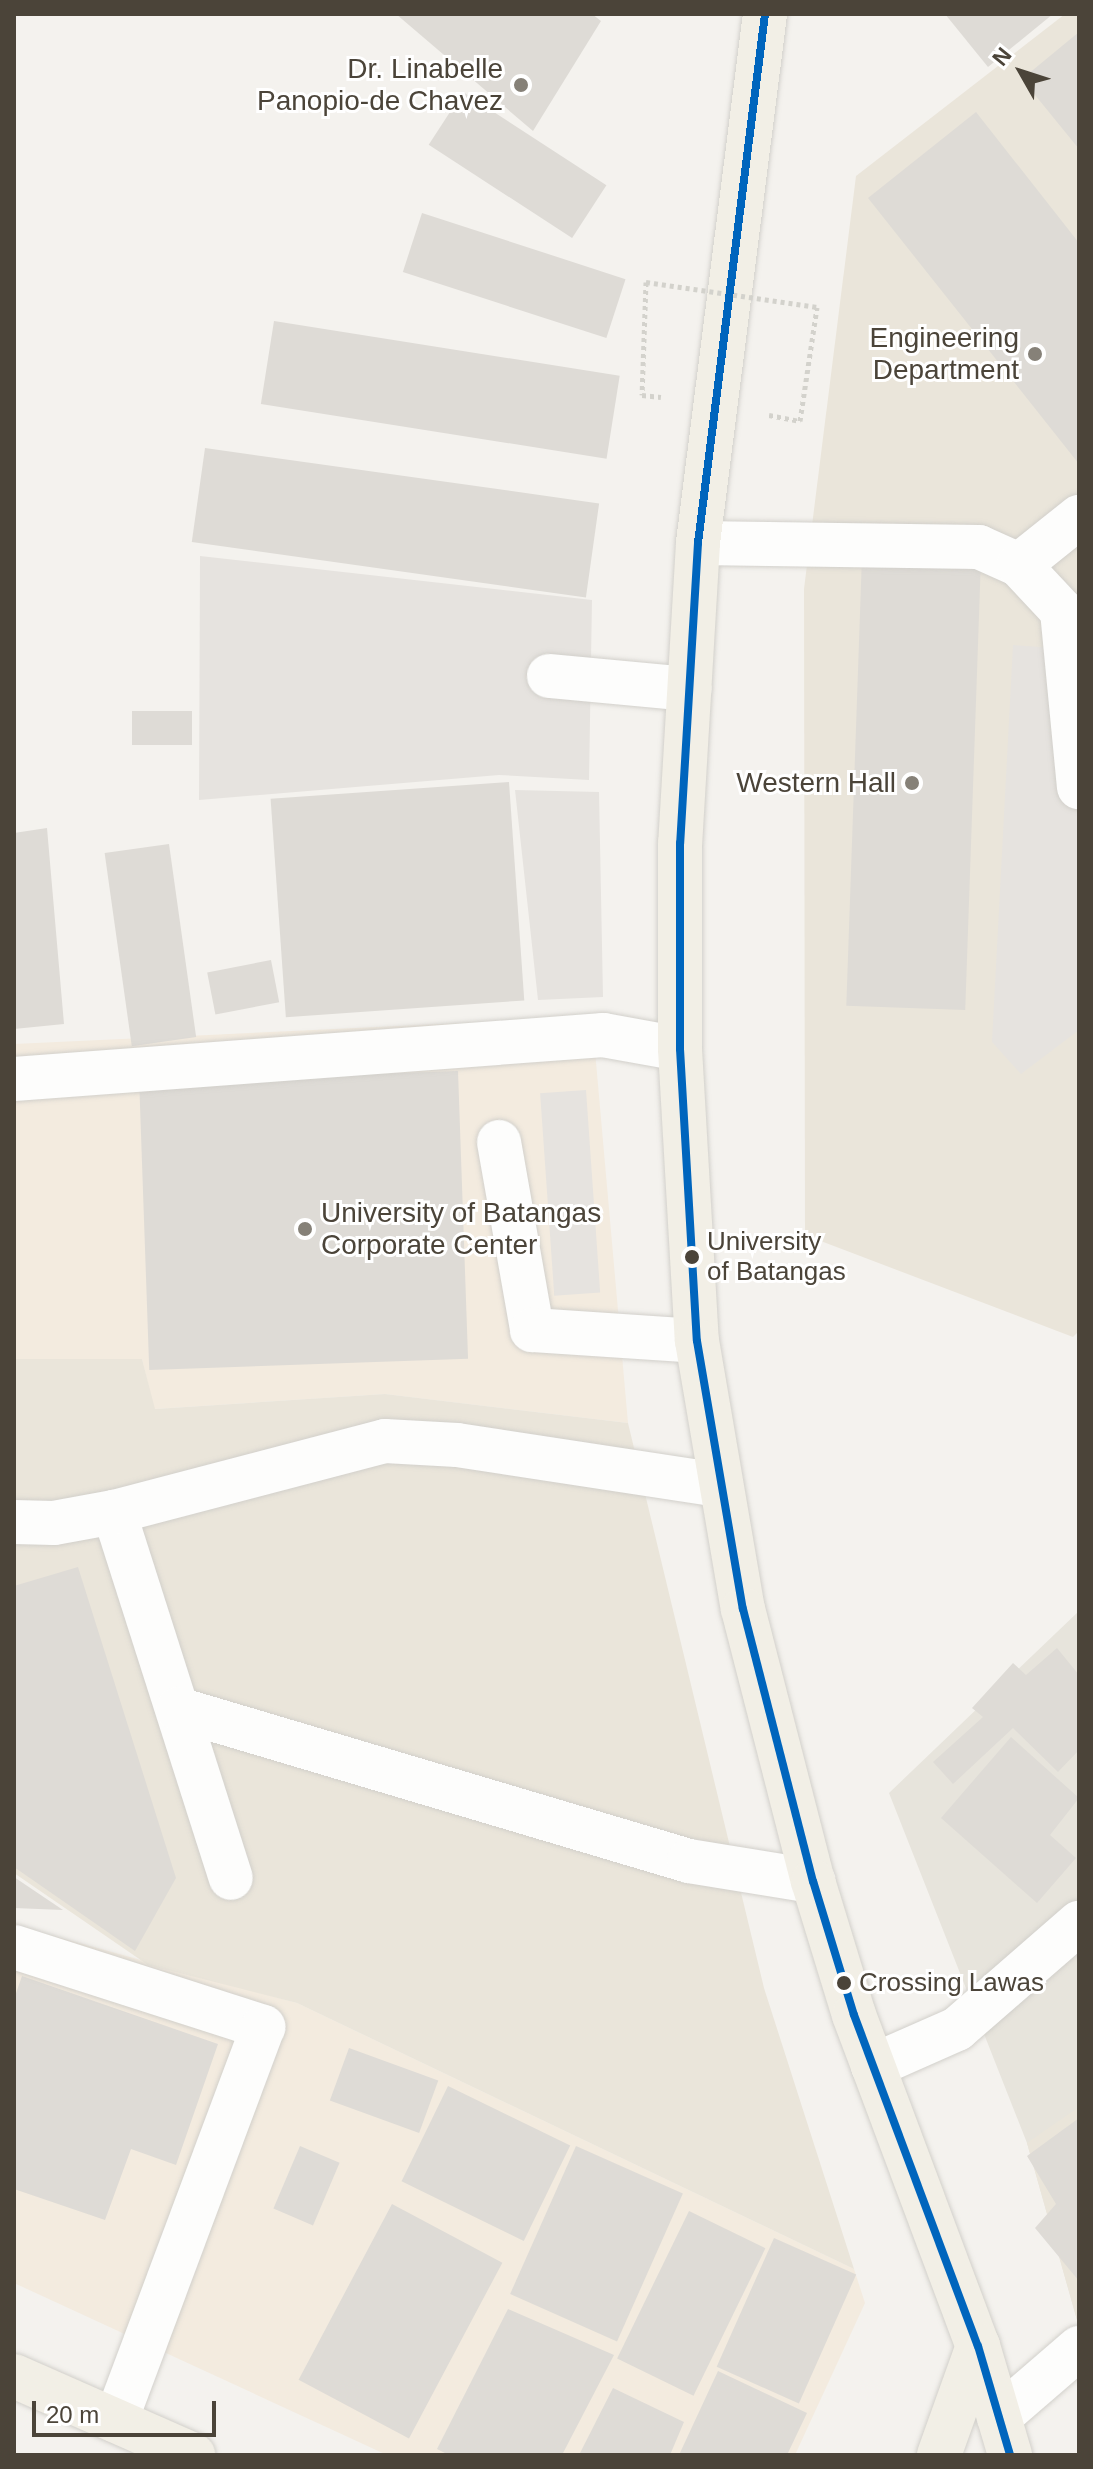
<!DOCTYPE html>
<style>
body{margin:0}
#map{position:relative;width:1093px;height:2469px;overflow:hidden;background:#f4f2ee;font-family:Helvetica,sans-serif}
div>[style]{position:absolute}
.residential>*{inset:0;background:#e7e4dc}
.commercial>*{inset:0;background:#f3ebdf}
.education>*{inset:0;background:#eae5da}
.parking>*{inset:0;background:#e6e3df;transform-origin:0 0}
.building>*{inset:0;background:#dedbd6;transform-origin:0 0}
.path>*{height:5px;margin-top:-2.5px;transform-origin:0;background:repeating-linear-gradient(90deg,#d3d2cc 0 4px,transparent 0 8px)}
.roads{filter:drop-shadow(0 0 2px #d2d0cb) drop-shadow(0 0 2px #d2d0cb)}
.minor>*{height:44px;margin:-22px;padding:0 22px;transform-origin:22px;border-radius:22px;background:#fdfdfc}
.major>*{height:44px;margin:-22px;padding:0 22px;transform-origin:22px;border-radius:22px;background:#f2efe6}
.path-bridge>*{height:5px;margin-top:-2.5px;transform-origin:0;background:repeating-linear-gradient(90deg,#d3d2cc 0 4px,transparent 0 8px)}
.bus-1>*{height:8px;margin:-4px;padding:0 4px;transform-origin:4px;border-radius:4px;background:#0065bd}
.dots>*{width:22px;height:22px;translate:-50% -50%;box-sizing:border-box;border:4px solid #fff;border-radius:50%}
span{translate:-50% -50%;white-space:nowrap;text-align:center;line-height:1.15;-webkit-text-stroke:6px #fff;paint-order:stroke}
.bus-label{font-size:26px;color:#4b4439}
.left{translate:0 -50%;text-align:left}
.poi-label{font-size:28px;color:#4b4439}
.right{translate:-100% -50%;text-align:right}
.frame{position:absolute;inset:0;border:16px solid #4b4439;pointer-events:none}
.north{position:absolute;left:981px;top:32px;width:80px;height:80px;-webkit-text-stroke:6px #fff;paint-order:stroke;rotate:309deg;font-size:22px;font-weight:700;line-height:32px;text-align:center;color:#4b4439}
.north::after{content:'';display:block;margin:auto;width:28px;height:36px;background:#4b4439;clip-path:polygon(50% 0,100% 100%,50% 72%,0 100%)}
.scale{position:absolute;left:32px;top:2401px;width:184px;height:36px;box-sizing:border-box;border:4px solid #4b4439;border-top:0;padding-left:10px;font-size:24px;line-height:28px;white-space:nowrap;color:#4b4439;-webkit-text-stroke:6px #fff;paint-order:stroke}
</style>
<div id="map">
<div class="residential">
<i style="clip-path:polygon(1079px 1611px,1079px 2327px,1027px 2143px,889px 1793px)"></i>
</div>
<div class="commercial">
<i style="clip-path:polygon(592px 1017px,628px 1423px,385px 1394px,154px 1409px,142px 1359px,14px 1359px,14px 1044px)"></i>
<i style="clip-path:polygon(14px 1925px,297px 2003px,854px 2269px,865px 2303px,795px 2455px,387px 2455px,14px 2283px)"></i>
</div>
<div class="education">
<i style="clip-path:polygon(1065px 14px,1079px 14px,1079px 1331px,1073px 1337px,805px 1235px,804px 589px,856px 176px)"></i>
<i style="clip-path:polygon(14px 1359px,142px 1359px,155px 1409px,385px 1394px,628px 1423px,764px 1988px,854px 2269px,297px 2003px,148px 1965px,14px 1873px)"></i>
<i style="clip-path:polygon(1079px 2107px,1079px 2327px,1027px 2143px)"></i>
</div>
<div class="parking">
<i style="clip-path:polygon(200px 556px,592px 600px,589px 780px,499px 775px,199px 800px)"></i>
<i style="clip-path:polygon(1013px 645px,1079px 650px,1079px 1030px,1021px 1074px,992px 1042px)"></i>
<i style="clip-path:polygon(515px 790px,599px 792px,603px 997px,538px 1000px)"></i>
<i style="left:586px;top:1090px;width:203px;height:46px;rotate:86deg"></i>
</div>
<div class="building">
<i style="clip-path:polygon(396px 14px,592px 14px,601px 21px,533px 131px)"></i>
<i style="clip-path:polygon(945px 14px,1053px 14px,988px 67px)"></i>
<i style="clip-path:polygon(1079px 32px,1079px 149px,1022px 79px)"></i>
<i style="left:463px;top:92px;width:171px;height:63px;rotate:33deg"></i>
<i style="clip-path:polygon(976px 112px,1079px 243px,1079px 464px,868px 198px)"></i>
<i style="left:422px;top:213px;width:214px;height:62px;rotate:18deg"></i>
<i style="left:274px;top:321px;width:350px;height:84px;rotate:9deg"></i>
<i style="left:205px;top:448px;width:398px;height:95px;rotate:8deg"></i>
<i style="left:862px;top:556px;width:119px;height:450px;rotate:2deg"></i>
<i style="left:132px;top:711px;width:60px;height:34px"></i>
<i style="left:509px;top:782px;width:219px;height:239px;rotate:86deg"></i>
<i style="clip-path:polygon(47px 828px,64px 1024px,14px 1029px,14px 833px)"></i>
<i style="left:169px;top:844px;width:195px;height:65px;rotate:82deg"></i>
<i style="left:271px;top:960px;width:43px;height:65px;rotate:79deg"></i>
<i style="left:458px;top:1071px;width:288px;height:319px;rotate:88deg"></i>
<i style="clip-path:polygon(78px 1567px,176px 1878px,135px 1951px,14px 1867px,14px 1586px)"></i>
<i style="clip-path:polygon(1057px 1648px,1079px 1675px,1079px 1750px,1058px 1772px,1013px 1728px,953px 1784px,933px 1762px,983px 1717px,972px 1708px,1013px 1663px,1026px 1675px)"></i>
<i style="clip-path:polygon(1011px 1737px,1079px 1798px,1050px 1835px,1076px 1858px,1037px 1903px,941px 1818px)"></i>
<i style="clip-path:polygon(14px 1877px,63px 1910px,14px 1908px)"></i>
<i style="clip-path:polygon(22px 1976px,218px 2044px,176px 2165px,131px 2149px,105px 2220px,14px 2189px,14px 1999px)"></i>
<i style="left:349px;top:2048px;width:95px;height:56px;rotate:20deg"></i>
<i style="left:448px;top:2086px;width:136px;height:106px;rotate:26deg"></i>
<i style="clip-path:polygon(1079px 2118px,1079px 2281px,1035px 2228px,1056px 2204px,1027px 2156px)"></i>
<i style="left:300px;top:2146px;width:43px;height:68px;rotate:23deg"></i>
<i style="left:576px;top:2146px;width:117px;height:162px;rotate:24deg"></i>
<i style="left:392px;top:2204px;width:125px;height:199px;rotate:28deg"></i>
<i style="left:689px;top:2211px;width:85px;height:164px;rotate:26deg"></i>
<i style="left:774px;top:2238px;width:90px;height:141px;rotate:24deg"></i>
<i style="clip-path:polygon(508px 2309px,614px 2355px,562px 2455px,449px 2455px,437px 2449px)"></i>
<i style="clip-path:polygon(718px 2371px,807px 2413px,787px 2455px,679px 2455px)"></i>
<i style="clip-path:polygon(613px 2388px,684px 2422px,670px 2455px,579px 2455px)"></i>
</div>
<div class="path">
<i style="left:646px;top:282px;width:113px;rotate:92deg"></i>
<i style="left:642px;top:395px;width:19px;rotate:6deg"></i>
<i style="left:769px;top:415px;width:32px;rotate:11deg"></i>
<i style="left:800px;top:421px;width:115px;rotate:-81.5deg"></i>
</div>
<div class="roads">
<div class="minor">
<i style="left:698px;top:543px;width:281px;rotate:0.8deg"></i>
<i style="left:979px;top:547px;width:44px;rotate:24.2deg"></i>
<i style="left:1019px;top:565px;width:63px;rotate:46.9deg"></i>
<i style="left:1062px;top:611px;width:177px;rotate:84.5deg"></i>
<i style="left:1019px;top:565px;width:77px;rotate:-38.7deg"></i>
<i style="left:549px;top:676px;width:141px;rotate:5.3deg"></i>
<i style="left:14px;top:1079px;width:591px;rotate:-4.27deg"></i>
<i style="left:603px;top:1035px;width:78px;rotate:10.3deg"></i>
<i style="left:499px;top:1142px;width:191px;rotate:80deg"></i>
<i style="left:532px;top:1330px;width:165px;rotate:3.8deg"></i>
<i style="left:114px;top:1512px;width:384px;rotate:72.3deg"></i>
<i style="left:14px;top:1522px;width:40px;rotate:1.4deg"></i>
<i style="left:54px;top:1523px;width:61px;rotate:-10.4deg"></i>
<i style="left:114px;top:1512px;width:280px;rotate:-14.7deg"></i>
<i style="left:385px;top:1441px;width:72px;rotate:3.2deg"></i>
<i style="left:457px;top:1445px;width:265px;rotate:8.7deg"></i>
<i style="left:178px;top:1709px;width:533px;rotate:16.57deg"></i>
<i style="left:689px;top:1861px;width:126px;rotate:9.2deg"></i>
<i style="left:14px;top:1947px;width:262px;rotate:17.8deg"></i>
<i style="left:263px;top:2027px;width:420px;rotate:110.5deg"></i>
<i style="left:873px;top:2066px;width:92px;rotate:-23.8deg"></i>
<i style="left:957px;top:2029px;width:162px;rotate:-41deg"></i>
<i style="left:999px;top:2417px;width:106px;rotate:-40.8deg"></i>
</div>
<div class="major">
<i style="left:765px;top:14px;width:533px;rotate:97.22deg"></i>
<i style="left:698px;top:543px;width:301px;rotate:93.4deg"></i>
<i style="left:680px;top:843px;width:206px;rotate:90deg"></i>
<i style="left:680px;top:1049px;width:292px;rotate:86.7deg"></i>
<i style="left:697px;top:1341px;width:272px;rotate:80.3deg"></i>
<i style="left:743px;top:1609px;width:281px;rotate:75.6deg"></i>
<i style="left:813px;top:1881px;width:140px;rotate:73deg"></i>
<i style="left:854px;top:2015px;width:353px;rotate:69.5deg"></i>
<i style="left:978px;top:2346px;width:114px;rotate:73.6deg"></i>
<i style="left:14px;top:2376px;width:196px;rotate:23.8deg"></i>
<i style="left:939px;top:2455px;width:116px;rotate:-70.3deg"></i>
</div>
</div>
<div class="path-bridge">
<i style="left:646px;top:282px;width:173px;rotate:8.3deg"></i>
</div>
<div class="bus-1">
<i style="left:765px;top:14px;width:533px;rotate:97.22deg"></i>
<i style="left:698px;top:543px;width:301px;rotate:93.4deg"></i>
<i style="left:680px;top:843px;width:206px;rotate:90deg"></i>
<i style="left:680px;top:1049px;width:292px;rotate:86.7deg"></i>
<i style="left:697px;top:1341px;width:272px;rotate:80.3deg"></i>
<i style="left:743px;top:1609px;width:281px;rotate:75.6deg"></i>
<i style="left:813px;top:1881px;width:140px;rotate:73deg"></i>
<i style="left:854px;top:2015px;width:353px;rotate:69.5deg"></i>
<i style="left:978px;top:2346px;width:114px;rotate:73.6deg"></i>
</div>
<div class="dots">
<i style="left:521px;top:85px;background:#868178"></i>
<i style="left:1035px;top:354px;background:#868178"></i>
<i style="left:912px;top:783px;background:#868178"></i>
<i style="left:305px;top:1229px;background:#868178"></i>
<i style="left:692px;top:1257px;background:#4b4439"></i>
<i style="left:844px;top:1983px;background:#4b4439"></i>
</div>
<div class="bus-label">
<span class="left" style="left:707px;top:1257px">University<br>of Batangas</span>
<span class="left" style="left:859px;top:1983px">Crossing Lawas</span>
</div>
<div class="poi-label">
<span class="right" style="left:503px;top:85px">Dr. Linabelle<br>Panopio-de Chavez</span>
<span class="right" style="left:1019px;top:354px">Engineering<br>Department</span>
<span class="right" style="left:896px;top:783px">Western Hall</span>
<span class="left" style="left:321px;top:1229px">University of Batangas<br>Corporate Center</span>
</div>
<div class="frame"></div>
<div class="north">N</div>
<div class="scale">20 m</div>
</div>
